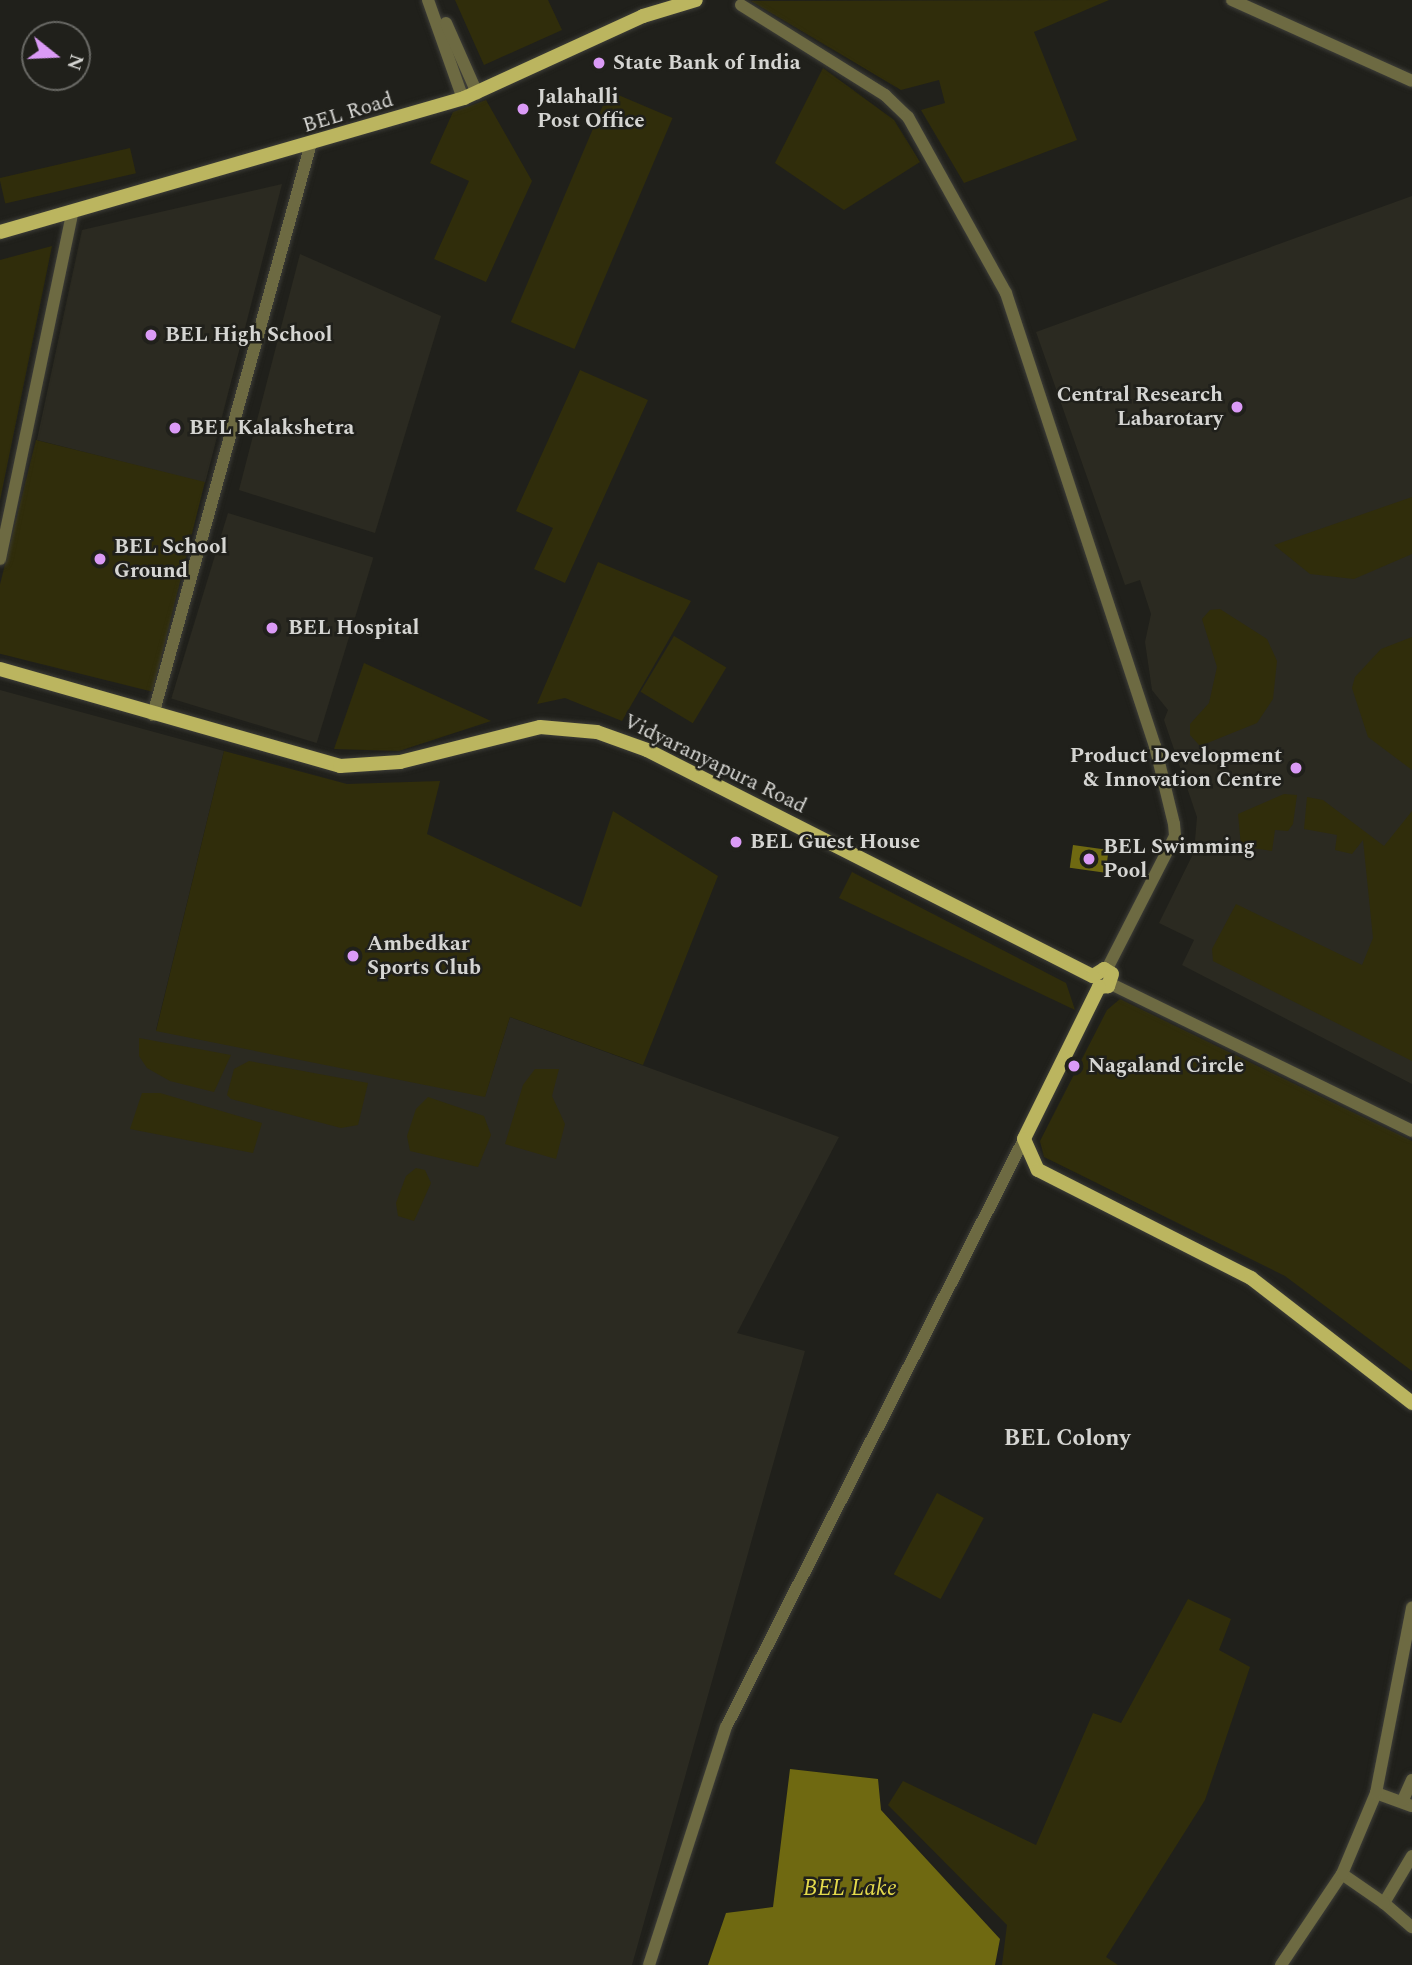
<!DOCTYPE html>
<style>
body{margin:0}
#map{position:relative;width:1412px;height:1965px;overflow:hidden;background:#20201b;font-family:Spectral,serif}
div>[style]{position:absolute}
.built>*{inset:0;background:#2b2a21;transform-origin:0 0}
.green>*{inset:0;background:#302d0b;transform-origin:0 0}
.water>*{inset:0;background:#6f6911;transform-origin:0 0}
.roads{filter:drop-shadow(0 0 2px #3d3d38) drop-shadow(0 0 2px #3d3d38)}
.minor>*{height:12px;margin:-6px;padding:0 6px;transform-origin:6px;border-radius:6px;background:#6d6a42}
.major>*{height:14px;margin:-7px;padding:0 7px;transform-origin:7px;border-radius:7px;background:#bbb55f}
.dots>*{width:19px;height:19px;translate:-50% -50%;box-sizing:border-box;border:4px solid #20201b;border-radius:50%}
span{translate:-50% -50%;white-space:nowrap;text-align:center;line-height:1.15;-webkit-text-stroke:5px #20201b;paint-order:stroke}
.poi-label{font-size:21px;color:#d5d5d2;font-weight:700}
.left{translate:0 -50%;text-align:left}
.right{translate:-100% -50%;text-align:right}
.street-label{font-size:21px;color:#d5d5d2}
.neighbourhood-label{font-size:23px;color:#d5d5d2;font-weight:700}
.water-label{font-size:23px;color:#e4da4c;font-style:italic}
.north{position:absolute;left:21px;top:21px;width:70px;height:70px;box-sizing:border-box;background:#20201b;border:2px solid #686864;border-radius:50%;rotate:108deg;font-size:19px;font-weight:700;line-height:28px;text-align:center;color:#d5d5d2}
.north::after{content:'';display:block;margin:auto;width:24px;height:32px;background:#da9af6;clip-path:polygon(50% 0,100% 100%,50% 72%,0 100%)}
</style>
<div id="map">
<div class="built">
<i style="clip-path:polygon(282px 184px,205px 483px,37px 440px,82px 230px)"></i>
<i style="clip-path:polygon(1412px 196px,1412px 1084px,1182px 965px,1194px 940px,1159px 923px,1194px 852px,1197px 817px,1164px 720px,1168px 710px,1152px 690px,1145px 642px,1151px 614px,1140px 580px,1125px 585px,1036px 332px)"></i>
<i style="clip-path:polygon(300px 254px,441px 316px,375px 533px,239px 490px)"></i>
<i style="left:228px;top:513px;width:152px;height:194px;rotate:17deg"></i>
<i style="clip-path:polygon(0 690px,224px 751px,156px 1030px,485px 1096px,510px 1017px,839px 1137px,737px 1333px,805px 1351px,632px 1965px,0 1965px)"></i>
</div>
<div class="green">
<i style="clip-path:polygon(455px 0,548px 0,562px 30px,484px 65px)"></i>
<i style="clip-path:polygon(1109px 0,1034px 32px,1077px 140px,964px 183px,921px 110px,945px 103px,939px 80px,901px 90px,751px 1px)"></i>
<i style="clip-path:polygon(823px 68px,894px 120px,920px 162px,844px 210px,775px 163px)"></i>
<i style="left:609px;top:91px;width:69px;height:251px;rotate:23deg"></i>
<i style="clip-path:polygon(486px 100px,532px 181px,486px 282px,434px 259px,469px 181px,430px 163px,453px 112px)"></i>
<i style="left:130px;top:148px;width:26px;height:134px;rotate:77deg"></i>
<i style="clip-path:polygon(52px 246px,0 500px,0 260px)"></i>
<i style="clip-path:polygon(580px 370px,648px 400px,565px 583px,534px 569px,553px 528px,516px 511px)"></i>
<i style="left:36px;top:440px;width:174px;height:216px;rotate:14deg"></i>
<i style="clip-path:polygon(1412px 497px,1412px 554px,1354px 579px,1310px 574px,1274px 545px)"></i>
<i style="clip-path:polygon(598px 562px,691px 601px,622px 721px,565px 698px,537px 704px)"></i>
<i style="clip-path:polygon(1220px 609px,1267px 639px,1277px 661px,1273px 699px,1257px 723px,1200px 746px,1190px 735px,1190px 724px,1209px 703px,1217px 667px,1202px 619px,1210px 610px)"></i>
<i style="left:674px;top:636px;width:61px;height:65px;rotate:31deg"></i>
<i style="clip-path:polygon(1412px 637px,1412px 770px,1368px 737px,1352px 688px,1355px 677px,1381px 649px)"></i>
<i style="clip-path:polygon(364px 663px,491px 721px,399px 751px,334px 749px)"></i>
<i style="clip-path:polygon(224px 751px,347px 784px,440px 781px,427px 834px,581px 907px,613px 811px,718px 876px,643px 1065px,510px 1017px,485px 1097px,156px 1031px)"></i>
<i style="clip-path:polygon(1284px 794px,1297px 795px,1293px 824px,1288px 831px,1275px 830px,1272px 851px,1241px 846px,1238px 814px)"></i>
<i style="clip-path:polygon(1307px 797px,1323px 800px,1384px 846px,1412px 811px,1412px 1061px,1213px 961px,1212px 949px,1236px 904px,1362px 965px,1373px 938px,1363px 840px,1352px 854px,1335px 850px,1337px 835px,1304px 829px)"></i>
<i style="clip-path:polygon(852px 872px,1066px 983px,1075px 1010px,839px 898px)"></i>
<i style="clip-path:polygon(1120px 999px,1412px 1141px,1412px 1371px,1285px 1276px,1044px 1157px,1040px 1141px,1107px 1010px)"></i>
<i style="clip-path:polygon(139px 1038px,231px 1055px,214px 1092px,170px 1081px,147px 1068px,139px 1056px)"></i>
<i style="clip-path:polygon(249px 1061px,368px 1083px,358px 1125px,341px 1128px,231px 1099px,227px 1095px,234px 1069px)"></i>
<i style="clip-path:polygon(535px 1069px,559px 1069px,552px 1096px,565px 1124px,556px 1159px,505px 1144px,523px 1085px)"></i>
<i style="clip-path:polygon(142px 1093px,160px 1093px,262px 1123px,253px 1153px,130px 1129px)"></i>
<i style="clip-path:polygon(428px 1097px,484px 1116px,491px 1135px,478px 1167px,410px 1151px,407px 1136px,416px 1109px)"></i>
<i style="clip-path:polygon(416px 1168px,425px 1170px,431px 1183px,414px 1221px,398px 1216px,396px 1203px,406px 1176px)"></i>
<i style="left:937px;top:1493px;width:53px;height:92px;rotate:28deg"></i>
<i style="clip-path:polygon(1188px 1599px,1231px 1619px,1219px 1650px,1250px 1667px,1205px 1800px,1106px 1957px,1118px 1965px,1002px 1965px,1007px 1925px,888px 1805px,903px 1781px,1036px 1845px,1093px 1713px,1121px 1723px)"></i>
</div>
<div class="water">
<i style="left:1073px;top:845px;width:36px;height:23px;rotate:8deg"></i>
<i style="clip-path:polygon(790px 1769px,878px 1779px,881px 1810px,1000px 1939px,995px 1965px,708px 1965px,726px 1913px,773px 1907px)"></i>
</div>
<div class="roads">
<div class="minor">
<i style="left:428px;top:0;width:105px;rotate:70.5deg"></i>
<i style="left:1232px;top:0;width:197px;rotate:24.2deg"></i>
<i style="left:741px;top:5px;width:170px;rotate:32deg"></i>
<i style="left:885px;top:95px;width:32px;rotate:44deg"></i>
<i style="left:908px;top:117px;width:201px;rotate:60.9deg"></i>
<i style="left:1006px;top:293px;width:477px;rotate:71.8deg"></i>
<i style="left:1155px;top:746px;width:80px;rotate:76.3deg"></i>
<i style="left:1174px;top:824px;width:12px;rotate:85deg"></i>
<i style="left:1175px;top:836px;width:149px;rotate:117.1deg"></i>
<i style="left:446px;top:23px;width:77px;rotate:66.1deg"></i>
<i style="left:0;top:559px;width:351px;rotate:-78.2deg"></i>
<i style="left:153px;top:715px;width:589px;rotate:-74.55deg"></i>
<i style="left:1111px;top:984px;width:335px;rotate:26deg"></i>
<i style="left:1376px;top:1793px;width:38px;rotate:20deg"></i>
<i style="left:1403px;top:1800px;width:22px;rotate:-66deg"></i>
<i style="left:1412px;top:1856px;width:55px;rotate:120.8deg"></i>
<i style="left:1384px;top:1903px;width:37px;rotate:41deg"></i>
<i style="left:1342px;top:1874px;width:51px;rotate:34.6deg"></i>
<i style="left:649px;top:1965px;width:250px;rotate:-72.1deg"></i>
<i style="left:726px;top:1727px;width:659px;rotate:-63.12deg"></i>
<i style="left:1281px;top:1965px;width:110px;rotate:-56.2deg"></i>
<i style="left:1342px;top:1874px;width:88px;rotate:-67.2deg"></i>
<i style="left:1376px;top:1793px;width:189px;rotate:-79deg"></i>
</div>
<div class="major">
<i style="left:0;top:232px;width:483px;rotate:-16.1deg"></i>
<i style="left:464px;top:98px;width:197px;rotate:-24.6deg"></i>
<i style="left:643px;top:16px;width:55px;rotate:-16.8deg"></i>
<i style="left:0;top:669px;width:354px;rotate:15.9deg"></i>
<i style="left:340px;top:766px;width:60px;rotate:-3.8deg"></i>
<i style="left:400px;top:762px;width:144px;rotate:-14deg"></i>
<i style="left:540px;top:727px;width:57px;rotate:5deg"></i>
<i style="left:597px;top:732px;width:53px;rotate:19.8deg"></i>
<i style="left:647px;top:750px;width:500px;rotate:26.9deg"></i>
<i style="left:1093px;top:976px;width:13px;rotate:-32deg"></i>
<i style="left:1104px;top:969px;width:9px;rotate:32deg"></i>
<i style="left:1112px;top:974px;width:13px;rotate:108deg"></i>
<i style="left:1108px;top:986px;width:9px;rotate:174deg"></i>
<i style="left:1099px;top:987px;width:169px;rotate:116.3deg"></i>
<i style="left:1024px;top:1139px;width:34px;rotate:66deg"></i>
<i style="left:1038px;top:1170px;width:239px;rotate:26.9deg"></i>
<i style="left:1251px;top:1278px;width:204px;rotate:37.8deg"></i>
</div>
</div>
<div class="dots">
<i style="left:599px;top:63px;background:#da9af6"></i>
<i style="left:523px;top:109px;background:#da9af6"></i>
<i style="left:151px;top:335px;background:#da9af6"></i>
<i style="left:1237px;top:407px;background:#da9af6"></i>
<i style="left:175px;top:428px;background:#da9af6"></i>
<i style="left:100px;top:559px;background:#da9af6"></i>
<i style="left:272px;top:628px;background:#da9af6"></i>
<i style="left:1296px;top:768px;background:#da9af6"></i>
<i style="left:736px;top:842px;background:#da9af6"></i>
<i style="left:1089px;top:859px;background:#da9af6"></i>
<i style="left:353px;top:956px;background:#da9af6"></i>
<i style="left:1074px;top:1066px;background:#da9af6"></i>
</div>
<div class="poi-label">
<span class="left" style="left:613px;top:63px">State Bank of India</span>
<span class="left" style="left:537px;top:109px">Jalahalli<br>Post Office</span>
<span class="left" style="left:165px;top:335px">BEL High School</span>
<span class="right" style="left:1223px;top:407px">Central Research<br>Labarotary</span>
<span class="left" style="left:189px;top:428px">BEL Kalakshetra</span>
<span class="left" style="left:114px;top:559px">BEL School<br>Ground</span>
<span class="left" style="left:288px;top:628px">BEL Hospital</span>
<span class="right" style="left:1282px;top:768px">Product Development<br>&amp; Innovation Centre</span>
<span class="left" style="left:750px;top:842px">BEL Guest House</span>
<span class="left" style="left:1103px;top:859px">BEL Swimming<br>Pool</span>
<span class="left" style="left:367px;top:956px">Ambedkar<br>Sports Club</span>
<span class="left" style="left:1088px;top:1066px">Nagaland Circle</span>
</div>
<div class="street-label">
<span style="left:348px;top:113px;rotate:-17deg">BEL Road</span>
<span style="left:715px;top:764px;rotate:26deg">Vidyaranyapura Road</span>
</div>
<div class="neighbourhood-label">
<span style="left:1067px;top:1439px">BEL Colony</span>
</div>
<div class="water-label">
<span style="left:850px;top:1889px">BEL Lake</span>
</div>
<div class="north">N</div>
</div>
